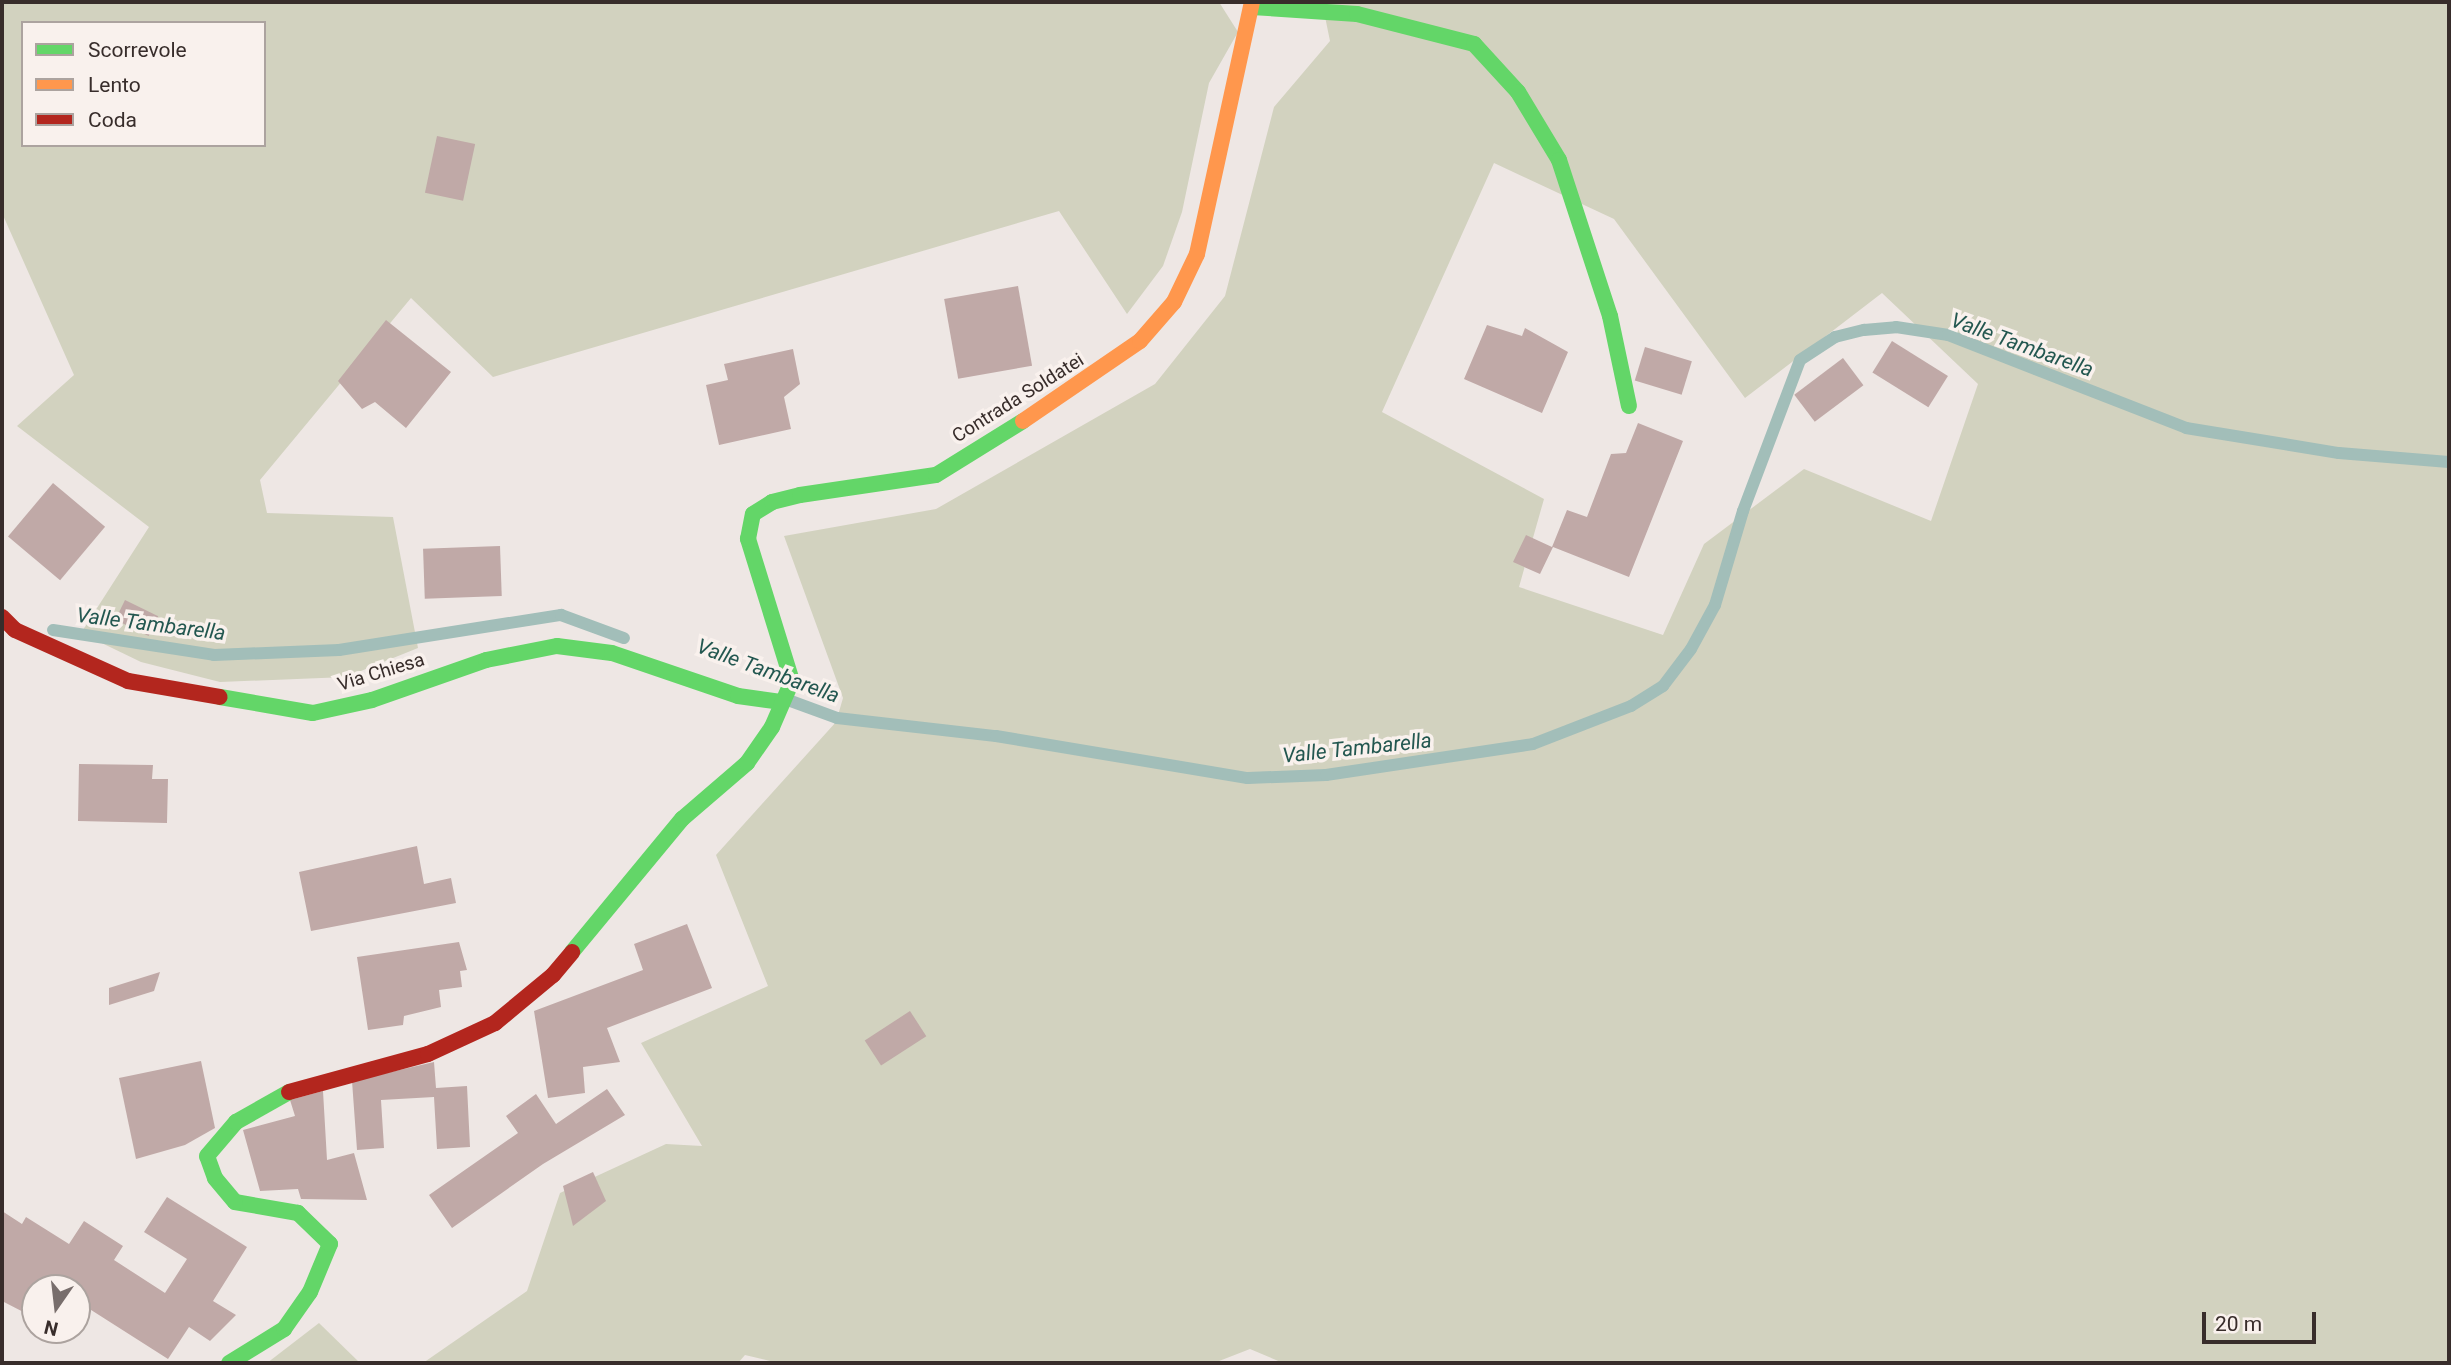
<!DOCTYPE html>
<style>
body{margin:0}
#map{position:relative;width:2451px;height:1365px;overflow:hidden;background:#eee7e4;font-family:Roboto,sans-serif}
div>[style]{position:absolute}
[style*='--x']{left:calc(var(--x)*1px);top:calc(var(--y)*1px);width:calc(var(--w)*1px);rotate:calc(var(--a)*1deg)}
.green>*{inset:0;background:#d2d2bf}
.stream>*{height:12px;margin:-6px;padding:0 6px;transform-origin:6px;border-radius:6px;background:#a2beb9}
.building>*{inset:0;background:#c0a9a7;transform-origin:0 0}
.fast>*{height:16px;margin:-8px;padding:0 8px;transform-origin:8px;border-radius:8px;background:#63d668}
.slow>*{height:16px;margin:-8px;padding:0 8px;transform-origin:8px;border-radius:8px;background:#ff974d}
.jam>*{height:16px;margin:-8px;padding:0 8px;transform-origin:8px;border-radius:8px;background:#b3261e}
span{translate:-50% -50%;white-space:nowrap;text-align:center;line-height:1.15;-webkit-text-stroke:7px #f9f1ed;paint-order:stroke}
.street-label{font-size:19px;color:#382d2b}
.water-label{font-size:21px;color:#235750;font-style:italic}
.frame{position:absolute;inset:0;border:4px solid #382d2b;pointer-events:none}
.legend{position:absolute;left:21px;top:21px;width:245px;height:126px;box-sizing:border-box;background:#f9f1ed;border:2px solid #aca39f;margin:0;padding:9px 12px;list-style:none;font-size:21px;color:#382d2b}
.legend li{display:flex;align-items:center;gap:14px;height:35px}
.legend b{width:35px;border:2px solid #aca39f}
.north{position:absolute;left:21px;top:1274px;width:70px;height:70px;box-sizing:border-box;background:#f9f1ed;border:2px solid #aca39f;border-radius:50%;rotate:194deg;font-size:19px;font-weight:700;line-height:28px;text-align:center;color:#382d2b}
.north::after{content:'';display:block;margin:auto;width:24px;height:32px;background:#786e6c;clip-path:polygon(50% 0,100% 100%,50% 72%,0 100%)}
.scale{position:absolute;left:2202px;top:1312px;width:114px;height:32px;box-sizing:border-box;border:4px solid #382d2b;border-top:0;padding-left:9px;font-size:21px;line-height:24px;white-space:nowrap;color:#382d2b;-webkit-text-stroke:5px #f9f1ed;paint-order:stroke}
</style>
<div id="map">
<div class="green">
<div style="clip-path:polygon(evenodd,2px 2px,1219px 2px,1238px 32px,1209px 83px,1182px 212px,1163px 266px,1127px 314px,1059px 211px,493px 377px,411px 298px,260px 480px,267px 513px,393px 517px,418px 648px,346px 677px,220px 682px,141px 662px,81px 633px,149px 527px,17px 426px,74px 375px,2px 213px,2px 2px,23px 23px,264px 23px,264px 145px,23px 145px,23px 23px)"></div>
<div style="clip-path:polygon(evenodd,1322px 2px,2449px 2px,2449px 1363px,1283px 1363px,1250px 1349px,1214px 1363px,778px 1363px,745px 1355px,738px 1363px,423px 1363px,527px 1291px,560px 1193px,666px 1144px,702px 1146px,641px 1043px,768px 986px,716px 855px,836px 722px,843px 698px,784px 536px,936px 509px,1155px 384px,1225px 296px,1274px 107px,1330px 41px,1322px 2px,1494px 163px,1614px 219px,1745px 398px,1882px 293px,1978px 384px,1931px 521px,1804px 469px,1704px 544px,1663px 635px,1519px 587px,1544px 499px,1382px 412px,1494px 163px)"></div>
<div style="clip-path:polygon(319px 1323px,360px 1363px,267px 1363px)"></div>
</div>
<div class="stream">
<div style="--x:53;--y:630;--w:163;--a:8.8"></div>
<div style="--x:214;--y:655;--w:125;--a:-2.3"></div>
<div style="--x:339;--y:650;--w:225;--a:-9"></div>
<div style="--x:561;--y:615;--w:67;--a:20.1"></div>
<div style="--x:788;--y:700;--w:52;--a:20.2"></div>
<div style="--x:837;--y:718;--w:160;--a:6.5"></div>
<div style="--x:996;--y:736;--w:255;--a:9.5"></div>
<div style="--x:1248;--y:778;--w:78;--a:-2.2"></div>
<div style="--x:1326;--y:775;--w:209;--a:-8.5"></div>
<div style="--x:1533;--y:744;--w:105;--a:-21.2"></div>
<div style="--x:1631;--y:706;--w:38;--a:-32"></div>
<div style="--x:1663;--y:686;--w:46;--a:-52.9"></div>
<div style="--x:1691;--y:649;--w:50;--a:-61.4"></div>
<div style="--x:1715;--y:605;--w:98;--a:-73.4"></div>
<div style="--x:1743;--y:511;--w:161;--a:-69.3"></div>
<div style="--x:1800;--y:360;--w:42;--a:-33.3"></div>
<div style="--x:1835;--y:337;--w:30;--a:-14"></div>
<div style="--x:1864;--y:330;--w:32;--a:-5"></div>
<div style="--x:1896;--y:327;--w:53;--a:8.7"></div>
<div style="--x:1948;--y:335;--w:256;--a:21.3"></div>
<div style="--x:2186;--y:428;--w:155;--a:9.3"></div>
<div style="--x:2339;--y:453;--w:110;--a:4.7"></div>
</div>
<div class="building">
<div style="left:437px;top:136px;width:39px;height:58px;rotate:12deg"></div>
<div style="left:1018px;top:286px;width:81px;height:75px;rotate:80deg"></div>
<div style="clip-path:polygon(386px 320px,451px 372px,406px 428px,375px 402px,362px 409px,338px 381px)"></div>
<div style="clip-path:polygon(1487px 325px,1522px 336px,1525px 328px,1568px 352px,1542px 413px,1464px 379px)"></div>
<div style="left:1892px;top:341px;width:66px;height:37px;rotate:32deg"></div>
<div style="left:1645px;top:347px;width:49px;height:35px;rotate:17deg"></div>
<div style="clip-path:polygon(793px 349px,800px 384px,784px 397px,791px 429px,719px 445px,706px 385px,728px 380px,724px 364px)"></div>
<div style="left:1843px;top:358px;width:34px;height:61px;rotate:53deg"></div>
<div style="clip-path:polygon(1638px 423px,1683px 441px,1629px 577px,1553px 547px,1540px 574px,1513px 562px,1526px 535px,1552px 547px,1567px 510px,1587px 517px,1611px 454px,1626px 453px)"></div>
<div style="left:53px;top:483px;width:68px;height:70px;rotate:40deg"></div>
<div style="left:500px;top:546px;width:50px;height:77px;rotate:88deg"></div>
<div style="left:125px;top:600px;width:37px;height:22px;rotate:26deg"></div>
<div style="clip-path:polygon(79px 764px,153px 765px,152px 779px,168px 779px,167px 823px,78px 821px)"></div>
<div style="clip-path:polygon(417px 846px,424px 884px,451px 878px,456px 903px,311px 931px,299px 872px)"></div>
<div style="clip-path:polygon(687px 924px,712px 988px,607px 1028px,620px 1062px,583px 1067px,585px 1093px,548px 1098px,534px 1011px,643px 970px,634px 944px)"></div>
<div style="clip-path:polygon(459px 942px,467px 970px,460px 971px,462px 987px,439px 990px,441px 1007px,404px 1016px,403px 1025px,368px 1030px,357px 957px)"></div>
<div style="clip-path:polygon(160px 972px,154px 991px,109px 1005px,109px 988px)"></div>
<div style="left:910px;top:1011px;width:30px;height:54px;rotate:57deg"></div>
<div style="clip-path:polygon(201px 1061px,215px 1128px,185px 1145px,136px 1159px,119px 1078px)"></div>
<div style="clip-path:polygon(434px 1062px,436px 1088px,467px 1086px,470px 1147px,437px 1149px,434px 1097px,381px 1100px,384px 1148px,357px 1150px,352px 1081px)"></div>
<div style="clip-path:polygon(607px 1089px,625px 1115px,543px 1164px,452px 1228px,429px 1195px,518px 1133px,506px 1116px,536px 1094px,556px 1124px)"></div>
<div style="clip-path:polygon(323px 1091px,327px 1160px,354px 1153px,367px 1200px,301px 1199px,298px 1189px,260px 1191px,243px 1130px,295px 1116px,290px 1100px)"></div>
<div style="clip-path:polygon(593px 1172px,606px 1201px,573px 1226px,563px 1186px)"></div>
<div style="clip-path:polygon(167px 1197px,247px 1247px,213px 1301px,236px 1315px,210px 1341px,189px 1327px,168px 1359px,77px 1301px,77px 1288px,35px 1288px,35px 1318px,2px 1301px,2px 1211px,22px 1224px,26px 1217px,69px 1244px,84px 1221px,123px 1246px,114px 1260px,165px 1293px,187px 1259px,144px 1232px)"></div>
</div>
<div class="fast">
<div style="--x:1252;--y:7;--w:105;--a:3.8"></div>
<div style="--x:1357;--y:14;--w:121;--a:14.4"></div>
<div style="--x:1474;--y:44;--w:65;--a:47.5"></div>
<div style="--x:1518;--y:92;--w:79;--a:58.9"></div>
<div style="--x:1559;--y:160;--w:164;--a:71.9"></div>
<div style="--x:1610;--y:316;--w:92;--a:78.1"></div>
<div style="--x:220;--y:697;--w:94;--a:9.8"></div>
<div style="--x:313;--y:713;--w:60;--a:-12.4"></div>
<div style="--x:372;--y:700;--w:121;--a:-19.3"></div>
<div style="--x:486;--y:660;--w:72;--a:-11.2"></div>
<div style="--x:557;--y:646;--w:55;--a:7.3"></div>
<div style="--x:612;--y:653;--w:133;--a:18.8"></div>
<div style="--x:738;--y:696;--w:43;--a:7.9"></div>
<div style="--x:572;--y:952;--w:173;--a:-50.4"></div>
<div style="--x:682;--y:819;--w:86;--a:-40.7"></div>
<div style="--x:747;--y:763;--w:44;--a:-55.2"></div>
<div style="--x:772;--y:727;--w:50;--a:-66.5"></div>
<div style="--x:792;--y:681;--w:149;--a:-107.2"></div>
<div style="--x:748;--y:539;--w:25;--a:-79"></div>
<div style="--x:753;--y:514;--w:22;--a:-32"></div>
<div style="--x:772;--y:502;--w:29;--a:-14"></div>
<div style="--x:800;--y:495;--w:137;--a:-8.4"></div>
<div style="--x:936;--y:475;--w:102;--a:-31.8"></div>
<div style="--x:229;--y:1363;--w:65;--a:-31.7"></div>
<div style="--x:284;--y:1329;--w:45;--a:-54.9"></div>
<div style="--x:310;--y:1292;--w:52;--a:-67.4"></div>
<div style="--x:330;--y:1244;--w:45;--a:-135.9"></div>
<div style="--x:298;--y:1213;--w:64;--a:-170.1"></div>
<div style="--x:235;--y:1202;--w:31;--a:-130"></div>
<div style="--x:215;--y:1178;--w:23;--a:-110"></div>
<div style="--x:207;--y:1156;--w:45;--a:-49.5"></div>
<div style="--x:236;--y:1122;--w:61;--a:-29.5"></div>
</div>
<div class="slow">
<div style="--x:1023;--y:421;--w:142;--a:-34.4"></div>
<div style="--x:1140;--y:341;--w:52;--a:-48.9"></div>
<div style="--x:1174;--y:302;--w:53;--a:-64.4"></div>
<div style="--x:1197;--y:254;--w:258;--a:-77.7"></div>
</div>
<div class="jam">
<div style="--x:2;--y:617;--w:18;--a:45"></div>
<div style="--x:15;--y:630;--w:124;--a:24.3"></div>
<div style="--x:128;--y:681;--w:93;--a:9.9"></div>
<div style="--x:289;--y:1092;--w:144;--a:-15.3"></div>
<div style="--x:428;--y:1054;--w:74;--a:-24.8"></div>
<div style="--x:495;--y:1023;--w:75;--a:-39.6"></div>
<div style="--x:553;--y:975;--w:30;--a:-50"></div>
</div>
<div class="street-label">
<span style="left:1018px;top:398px;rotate:-32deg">Contrada Soldatei</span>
<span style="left:381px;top:672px;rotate:-17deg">Via Chiesa</span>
</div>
<div class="water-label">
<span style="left:2022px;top:345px;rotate:20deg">Valle Tambarella</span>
<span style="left:151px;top:624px;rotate:7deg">Valle Tambarella</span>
<span style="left:768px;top:671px;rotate:20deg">Valle Tambarella</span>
<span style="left:1357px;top:748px;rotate:-6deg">Valle Tambarella</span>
</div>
<div class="frame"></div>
<ul class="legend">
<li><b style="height:9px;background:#63d668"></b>Scorrevole</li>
<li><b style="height:9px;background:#ff974d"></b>Lento</li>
<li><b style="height:9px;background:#b3261e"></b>Coda</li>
</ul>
<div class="north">N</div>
<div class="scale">20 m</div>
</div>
